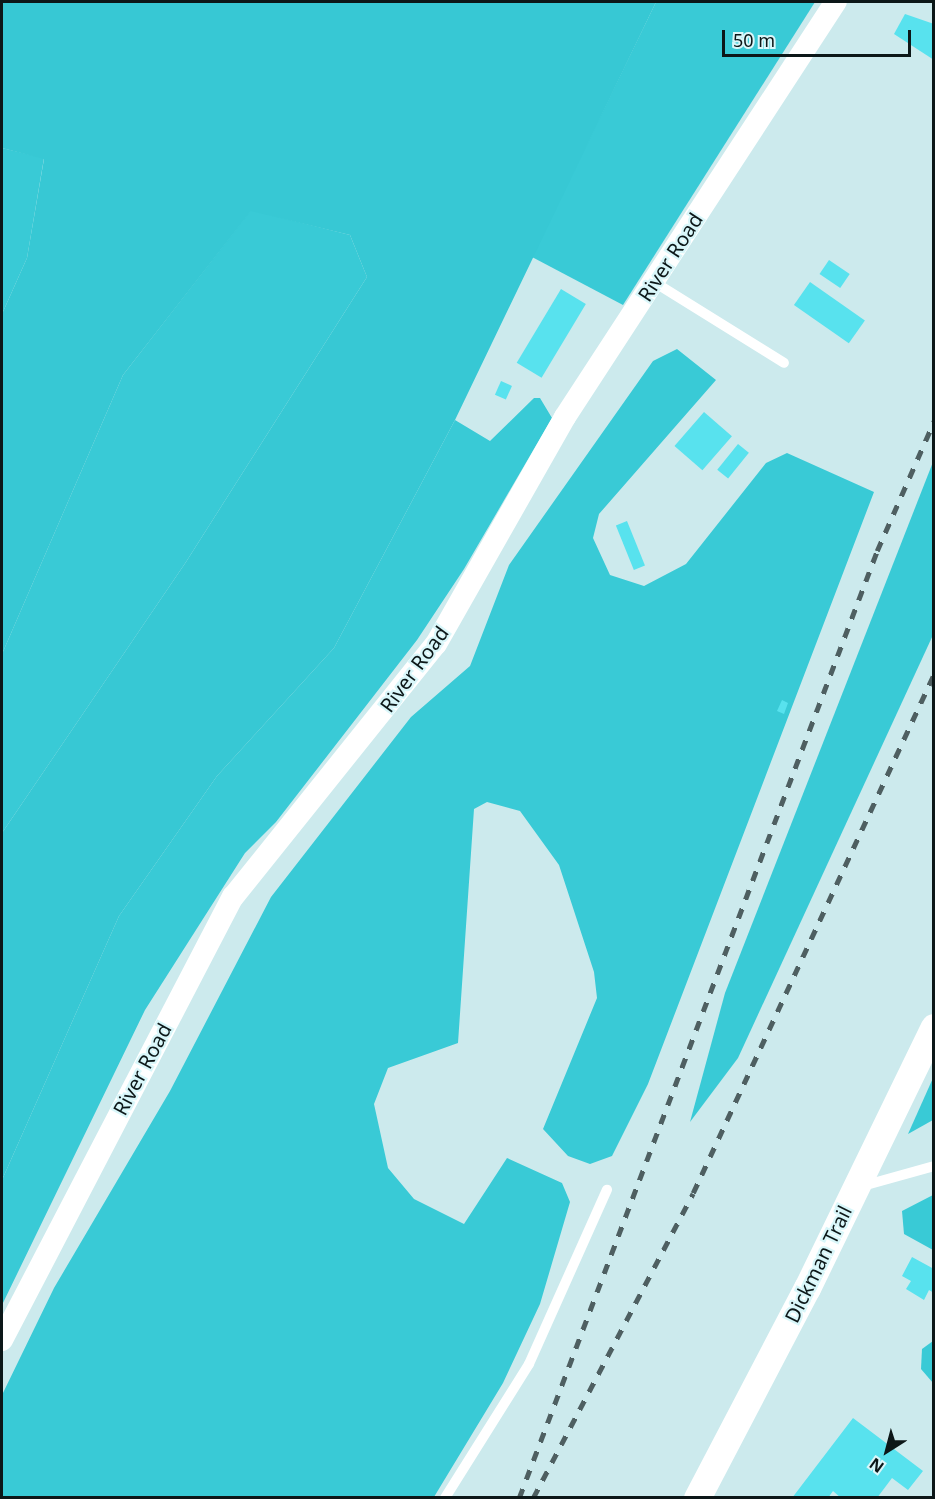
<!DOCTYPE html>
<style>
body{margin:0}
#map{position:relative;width:935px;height:1499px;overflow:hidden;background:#cceaed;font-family:"Noto Sans",sans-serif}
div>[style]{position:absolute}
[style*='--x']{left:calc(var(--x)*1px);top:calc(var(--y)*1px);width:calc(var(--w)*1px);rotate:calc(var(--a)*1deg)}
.forest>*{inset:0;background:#39cad6}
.water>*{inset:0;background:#37c8d4}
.building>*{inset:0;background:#58e2ee;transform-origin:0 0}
.service>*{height:10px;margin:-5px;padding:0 5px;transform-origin:5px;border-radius:5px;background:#fff}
.minor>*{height:22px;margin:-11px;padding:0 11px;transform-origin:11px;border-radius:11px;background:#fff}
.tertiary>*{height:27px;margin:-13.5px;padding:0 13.5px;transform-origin:13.5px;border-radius:13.5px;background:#fff}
.rail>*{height:4.5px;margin-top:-2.25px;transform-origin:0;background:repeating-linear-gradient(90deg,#4e5f61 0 10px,transparent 0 20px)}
span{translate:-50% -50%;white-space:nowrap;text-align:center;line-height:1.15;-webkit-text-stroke:4.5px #d9f7fa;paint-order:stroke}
.street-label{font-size:20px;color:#0c1718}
.frame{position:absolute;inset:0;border:3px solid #0c1718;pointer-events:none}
.north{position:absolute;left:857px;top:1421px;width:60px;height:60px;-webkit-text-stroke:4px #d9f7fa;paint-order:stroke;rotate:216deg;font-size:16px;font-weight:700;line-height:24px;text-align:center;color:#0c1718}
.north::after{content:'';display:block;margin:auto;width:21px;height:27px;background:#0c1718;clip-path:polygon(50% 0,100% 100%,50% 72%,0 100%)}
.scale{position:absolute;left:722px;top:30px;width:189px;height:27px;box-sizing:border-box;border:3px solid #0c1718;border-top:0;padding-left:8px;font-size:18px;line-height:21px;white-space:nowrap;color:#0c1718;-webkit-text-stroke:4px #d9f7fa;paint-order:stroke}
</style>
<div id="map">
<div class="forest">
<div style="clip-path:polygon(656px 2px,815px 2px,623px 305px,532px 257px)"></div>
<div style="clip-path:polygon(2px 148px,44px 158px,27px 258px,2px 314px)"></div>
<div style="clip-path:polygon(251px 210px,350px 235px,367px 277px,186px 562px,2px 833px,2px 654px,123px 375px)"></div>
<div style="clip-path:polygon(677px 349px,716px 380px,599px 514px,593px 538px,610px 575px,644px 586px,686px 564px,766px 463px,787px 453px,874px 492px,648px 1084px,612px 1156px,590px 1164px,568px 1156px,543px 1129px,597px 998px,594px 972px,559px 865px,520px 811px,487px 802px,474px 809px,458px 1043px,388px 1068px,374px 1104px,388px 1168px,414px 1199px,464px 1224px,507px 1158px,562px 1183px,570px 1202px,540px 1304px,503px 1383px,434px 1497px,2px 1497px,2px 1395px,54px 1288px,170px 1091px,271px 897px,411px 717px,470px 666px,509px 565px,653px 361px)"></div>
<div style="clip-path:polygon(534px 398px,540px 398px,552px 418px,464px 569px,417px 640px,276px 822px,245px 853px,145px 1010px,2px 1305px,2px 1180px,119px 916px,217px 776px,334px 648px,455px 420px,490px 441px)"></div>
<div style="clip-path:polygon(933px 462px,933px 635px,738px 1058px,690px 1122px,725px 993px)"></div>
<div style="clip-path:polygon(933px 1078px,933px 1120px,908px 1134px)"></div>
<div style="clip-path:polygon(933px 1195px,934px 1195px,933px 1250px,904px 1234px,902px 1211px)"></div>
<div style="clip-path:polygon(933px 1341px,933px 1383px,921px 1369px,922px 1349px)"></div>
</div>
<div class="water">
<div style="clip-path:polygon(2px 2px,656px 2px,455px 420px,334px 648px,217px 776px,119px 916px,2px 1180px,2px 833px,186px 562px,367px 277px,350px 235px,251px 211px,123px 375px,2px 654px,2px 314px,27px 258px,44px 159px,2px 148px)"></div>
</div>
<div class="building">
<div style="clip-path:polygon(905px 14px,934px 24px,934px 60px,894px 34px)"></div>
<div style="left:829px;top:260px;width:25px;height:17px;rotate:34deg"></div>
<div style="left:810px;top:282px;width:67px;height:28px;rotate:35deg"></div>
<div style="left:561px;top:289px;width:29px;height:86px;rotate:31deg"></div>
<div style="left:501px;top:381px;width:12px;height:15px;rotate:24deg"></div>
<div style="left:704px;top:412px;width:37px;height:45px;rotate:41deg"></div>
<div style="left:738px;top:444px;width:14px;height:33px;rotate:39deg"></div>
<div style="left:627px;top:521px;width:48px;height:12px;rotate:68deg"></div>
<div style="clip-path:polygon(782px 700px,788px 703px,784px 714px,777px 711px)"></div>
<div style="clip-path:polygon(912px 1257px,934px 1269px,934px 1293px,929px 1290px,924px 1300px,906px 1289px,911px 1281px,902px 1276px)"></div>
<div style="clip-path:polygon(853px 1418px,923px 1471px,908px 1490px,892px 1478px,877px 1498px,841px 1498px,833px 1491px,828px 1498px,792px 1498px)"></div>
</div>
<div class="service">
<div style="--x:654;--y:282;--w:153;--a:31.9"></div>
<div style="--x:859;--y:1187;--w:78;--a:-15.6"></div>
<div style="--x:445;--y:1498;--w:158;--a:-57.9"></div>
<div style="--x:529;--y:1364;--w:191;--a:-65.9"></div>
</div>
<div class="minor">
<div style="--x:2;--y:1340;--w:500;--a:-62.5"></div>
<div style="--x:233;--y:897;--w:324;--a:-51.3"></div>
<div style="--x:436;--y:644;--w:261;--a:-60.4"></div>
<div style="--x:565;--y:417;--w:496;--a:-56.9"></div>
</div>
<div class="tertiary">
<div style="--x:697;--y:1498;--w:237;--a:-62.4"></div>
<div style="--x:807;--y:1288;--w:290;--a:-64.1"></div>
</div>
<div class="rail">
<div style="--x:519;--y:1498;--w:1012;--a:-69.29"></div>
<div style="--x:877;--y:551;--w:142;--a:-66.3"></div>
<div style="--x:533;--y:1498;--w:344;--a:-62.3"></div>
<div style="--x:693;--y:1193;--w:572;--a:-65.09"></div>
</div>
<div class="street-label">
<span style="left:670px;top:257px;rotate:-57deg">River Road</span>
<span style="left:414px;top:669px;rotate:-54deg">River Road</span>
<span style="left:142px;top:1069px;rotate:-62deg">River Road</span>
<span style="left:818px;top:1264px;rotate:-64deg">Dickman Trail</span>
</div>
<div class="frame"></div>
<div class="north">N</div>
<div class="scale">50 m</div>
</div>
